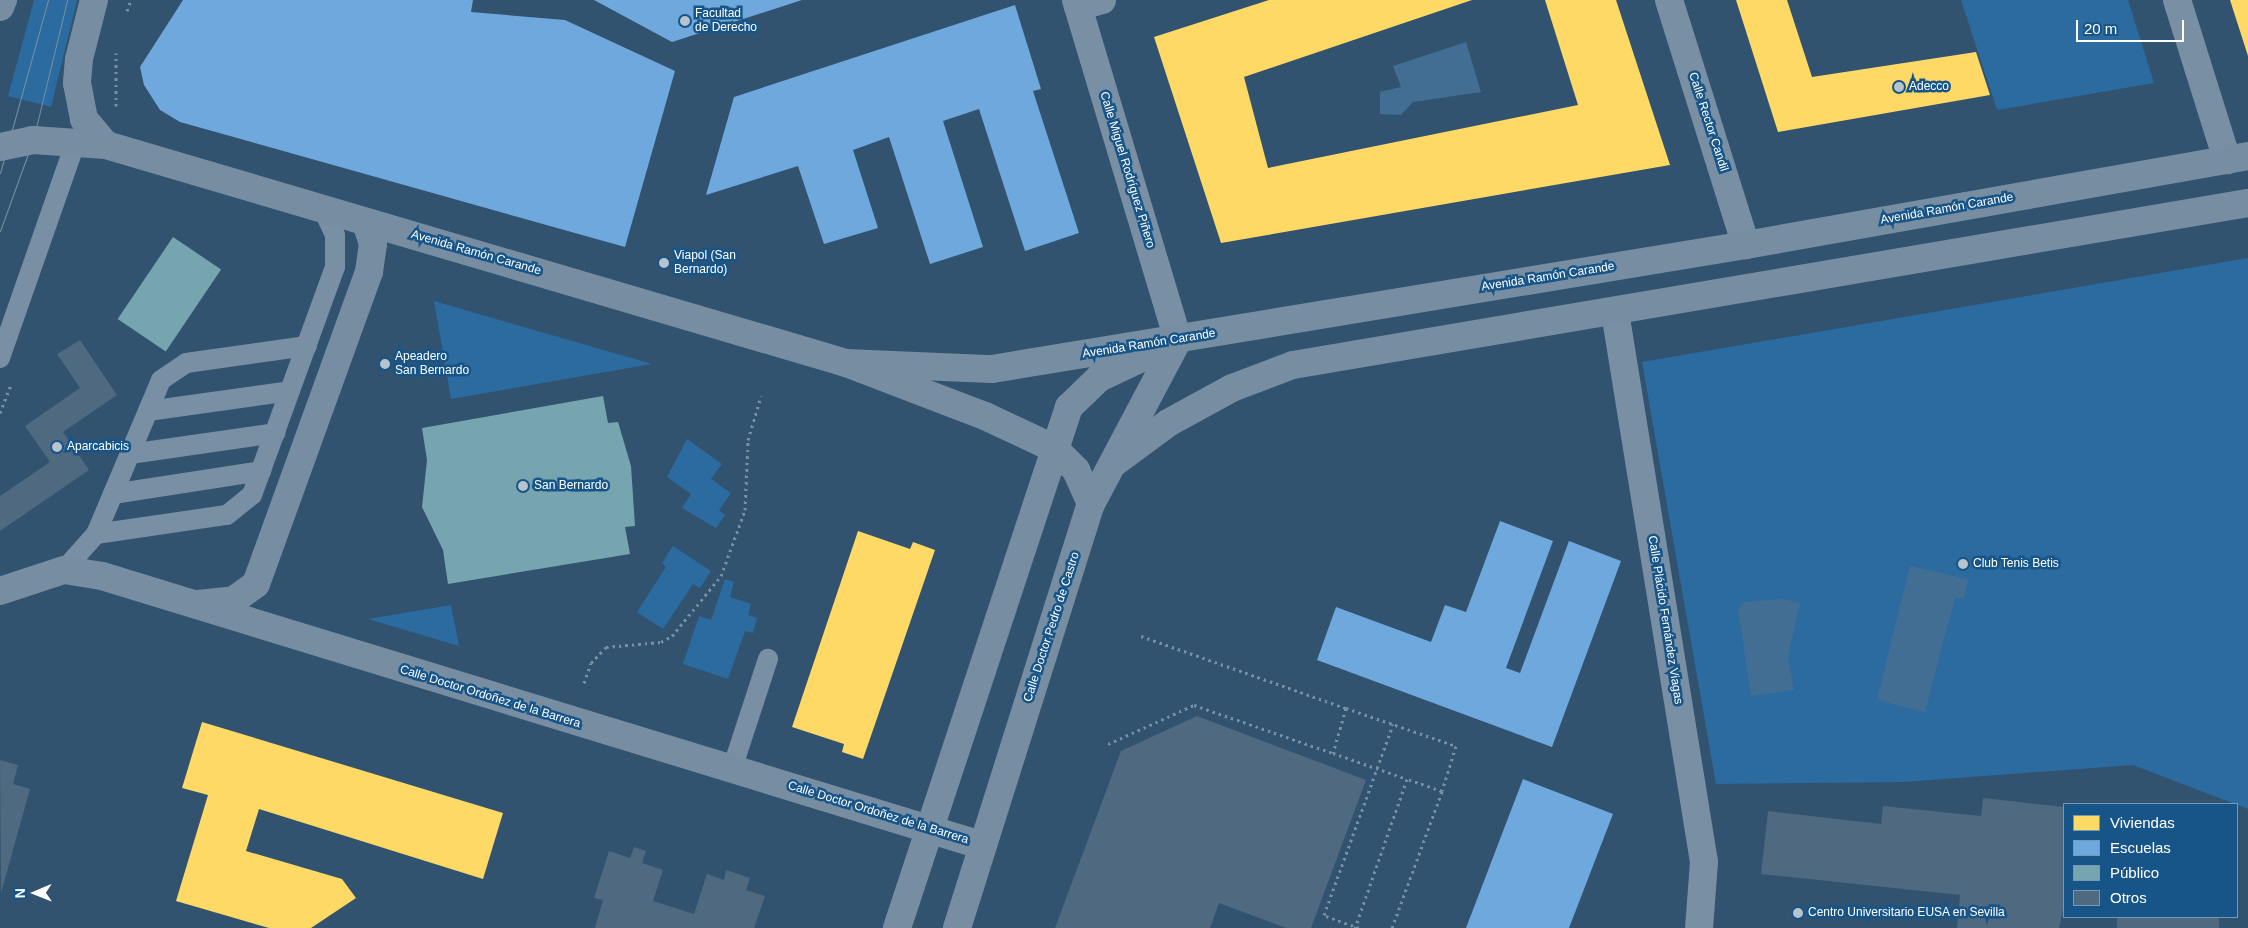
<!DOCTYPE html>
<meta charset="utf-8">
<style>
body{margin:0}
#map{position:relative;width:2248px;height:928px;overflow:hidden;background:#31536f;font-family:Arial,sans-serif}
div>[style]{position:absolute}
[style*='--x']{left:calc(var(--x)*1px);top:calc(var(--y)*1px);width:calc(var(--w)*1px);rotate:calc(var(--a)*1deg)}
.green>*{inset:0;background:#2b6ba0}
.water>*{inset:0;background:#426e93}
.homes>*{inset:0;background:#ffd966}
.schools>*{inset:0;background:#6fa8dc}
.public>*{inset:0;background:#76a5af;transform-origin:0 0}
.building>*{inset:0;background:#4e6980;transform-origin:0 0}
.path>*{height:3px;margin-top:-1.5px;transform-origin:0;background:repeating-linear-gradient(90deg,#788fa4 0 2.5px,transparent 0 6.5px)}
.service>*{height:20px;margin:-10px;padding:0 10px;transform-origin:10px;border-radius:10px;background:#788fa4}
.minor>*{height:28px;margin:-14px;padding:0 14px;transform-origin:14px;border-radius:14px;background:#788fa4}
.tertiary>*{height:28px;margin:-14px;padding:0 14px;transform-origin:14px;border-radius:14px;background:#788fa4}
.primary>*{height:28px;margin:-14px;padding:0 14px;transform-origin:14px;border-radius:14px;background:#778ea2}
.tram>*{height:1px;margin:-0.5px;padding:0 0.5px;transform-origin:0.5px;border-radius:0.5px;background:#7990a3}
.dots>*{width:14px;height:14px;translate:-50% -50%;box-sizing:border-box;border:2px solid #175589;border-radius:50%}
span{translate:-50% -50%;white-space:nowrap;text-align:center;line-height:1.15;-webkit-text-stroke:5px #175589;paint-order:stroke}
.poi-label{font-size:12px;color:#fff}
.left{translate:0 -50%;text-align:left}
.street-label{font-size:12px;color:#fff}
.legend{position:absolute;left:2063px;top:803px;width:175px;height:115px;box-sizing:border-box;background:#175589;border:1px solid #7499b8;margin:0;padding:6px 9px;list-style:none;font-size:15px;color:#fff}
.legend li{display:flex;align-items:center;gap:10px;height:25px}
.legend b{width:25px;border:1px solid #7499b8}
.north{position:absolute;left:10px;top:868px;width:50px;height:50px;-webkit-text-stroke:4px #175589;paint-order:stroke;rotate:269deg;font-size:14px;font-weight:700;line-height:20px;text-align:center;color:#fff}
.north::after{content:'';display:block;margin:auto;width:18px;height:22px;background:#fff;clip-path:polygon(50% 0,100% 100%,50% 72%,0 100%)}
.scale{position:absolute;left:2076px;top:20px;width:108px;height:22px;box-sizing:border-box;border:2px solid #fff;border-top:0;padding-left:6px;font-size:15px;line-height:18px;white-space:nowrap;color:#fff;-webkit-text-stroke:4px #175589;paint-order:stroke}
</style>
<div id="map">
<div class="green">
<div style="clip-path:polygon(34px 0,77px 0,51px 107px,8px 96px)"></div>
<div style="clip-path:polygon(1961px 0,2128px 0,2154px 83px,1997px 110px)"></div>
<div style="clip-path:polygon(2248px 258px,2248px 809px,2133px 765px,1903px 782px,1716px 784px,1642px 362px)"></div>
<div style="clip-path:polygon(434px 301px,652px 364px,451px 399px)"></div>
<div style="clip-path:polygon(687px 439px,722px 464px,711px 479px,731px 493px,719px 510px,725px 515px,716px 528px,682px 508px,691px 494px,667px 477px)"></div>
<div style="clip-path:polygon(673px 546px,711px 571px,700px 588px,693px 584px,663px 629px,637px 612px,666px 567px,662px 563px)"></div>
<div style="clip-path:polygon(725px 579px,734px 582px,730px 597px,751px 604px,748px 615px,757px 618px,753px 633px,745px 631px,728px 679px,683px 664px,699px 616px,711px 620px)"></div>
<div style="clip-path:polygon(451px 605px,459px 646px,368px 619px)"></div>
</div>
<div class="water">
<div style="clip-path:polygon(1466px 42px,1481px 92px,1413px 102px,1401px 115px,1380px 114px,1380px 92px,1401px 87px,1393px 66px)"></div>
<div style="clip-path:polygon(1910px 566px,1968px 579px,1964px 599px,1955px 598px,1925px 712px,1877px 700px)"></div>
<div style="clip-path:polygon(1784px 599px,1800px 603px,1788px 658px,1794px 690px,1751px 696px,1738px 609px,1745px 602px)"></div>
</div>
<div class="homes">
<div style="clip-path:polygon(1269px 0,1472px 0,1244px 77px,1268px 168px,1578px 105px,1545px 0,1616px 0,1670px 165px,1221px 243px,1154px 37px)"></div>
<div style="clip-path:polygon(1736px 0,1787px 0,1812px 77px,1976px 52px,1990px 95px,1778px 132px)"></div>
<div style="clip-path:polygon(2230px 0,2248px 0,2248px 56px)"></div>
<div style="clip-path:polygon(858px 531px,910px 549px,913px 542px,935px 550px,863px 759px,842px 752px,844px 744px,792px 727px)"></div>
<div style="clip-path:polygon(202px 722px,503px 813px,483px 879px,259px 809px,246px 851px,342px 879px,356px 898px,311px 928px,269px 928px,176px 901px,208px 795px,182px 788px)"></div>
</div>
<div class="schools">
<div style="clip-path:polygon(183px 0,473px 0,471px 12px,565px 20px,675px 71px,625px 247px,180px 122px,160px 110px,144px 85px,140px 67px)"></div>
<div style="clip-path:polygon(594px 0,802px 0,672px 42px)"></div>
<div style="clip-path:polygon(1015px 5px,1041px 89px,1033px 91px,1079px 233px,1025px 251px,979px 109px,943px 121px,983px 247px,930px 264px,889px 137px,853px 150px,878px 228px,824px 244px,798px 166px,706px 195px,734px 97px)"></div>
<div style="clip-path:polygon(1500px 521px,1553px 541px,1506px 668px,1520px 673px,1569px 541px,1621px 561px,1552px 747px,1317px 660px,1336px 607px,1431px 642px,1445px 605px,1466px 612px)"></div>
<div style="clip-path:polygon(1523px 779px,1613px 814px,1569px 928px,1466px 928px)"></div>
</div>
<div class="public">
<div style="left:173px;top:237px;width:58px;height:99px;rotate:34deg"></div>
<div style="clip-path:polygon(603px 396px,608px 423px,618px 422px,631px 466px,635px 526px,625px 527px,630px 554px,448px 584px,443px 550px,422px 507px,427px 460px,422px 428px)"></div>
</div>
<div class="building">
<div style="clip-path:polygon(80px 340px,117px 395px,63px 432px,89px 470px,0 531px,0 496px,50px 462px,25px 426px,80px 388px,57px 354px)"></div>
<div style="clip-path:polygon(1197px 716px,1366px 780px,1311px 928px,1286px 928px,1219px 903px,1210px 928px,1055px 928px,1121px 751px)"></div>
<div style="clip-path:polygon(0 760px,18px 765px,13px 784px,30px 789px,1px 893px)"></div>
<div style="clip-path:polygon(1983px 798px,2064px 807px,2064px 904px,2059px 928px,1957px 928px,1960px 895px,1761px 874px,1768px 811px,1881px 824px,1883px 806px,1981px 816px)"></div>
<div style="clip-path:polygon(634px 847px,646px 851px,642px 863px,663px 870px,653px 901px,694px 914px,707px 874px,724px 880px,726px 870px,750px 878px,746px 890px,765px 896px,754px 928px,595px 928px,603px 900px,594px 898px,609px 851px,630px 858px)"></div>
<div style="left:2117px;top:917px;width:102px;height:11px"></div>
</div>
<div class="path">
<div style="--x:127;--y:11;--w:12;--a:-70"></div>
<div style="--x:116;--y:106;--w:53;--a:-90"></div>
<div style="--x:0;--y:413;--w:30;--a:-69"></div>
<div style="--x:1141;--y:636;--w:217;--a:19.4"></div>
<div style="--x:1346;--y:708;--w:47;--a:106.1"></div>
<div style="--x:1333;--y:753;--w:78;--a:19.4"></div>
<div style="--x:1407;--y:779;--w:158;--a:109.2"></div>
<div style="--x:584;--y:683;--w:21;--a:-71"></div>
<div style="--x:591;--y:663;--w:22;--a:-47"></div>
<div style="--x:606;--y:647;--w:55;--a:-5.2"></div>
<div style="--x:661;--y:642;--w:13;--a:-29"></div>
<div style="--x:672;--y:636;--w:77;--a:-50.8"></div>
<div style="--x:721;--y:576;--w:70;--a:-70"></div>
<div style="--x:745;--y:510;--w:70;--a:-87.5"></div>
<div style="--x:748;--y:440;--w:46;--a:-73.5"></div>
<div style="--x:1346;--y:708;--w:116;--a:19.1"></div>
<div style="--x:1456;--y:746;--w:47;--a:107.3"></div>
<div style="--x:1442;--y:791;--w:37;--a:-161"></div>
<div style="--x:1108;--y:744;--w:94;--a:-24.4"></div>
<div style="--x:1194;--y:705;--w:147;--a:19.1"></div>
<div style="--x:1359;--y:928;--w:37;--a:-160"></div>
<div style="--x:1324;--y:915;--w:203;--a:-70.1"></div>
<div style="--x:1392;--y:928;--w:146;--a:-69.9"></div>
</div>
<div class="service">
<div style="--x:0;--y:358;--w:230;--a:-70.7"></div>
<div style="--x:148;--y:411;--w:143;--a:-8"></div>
<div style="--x:130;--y:454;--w:147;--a:-8.2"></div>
<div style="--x:113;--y:494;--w:150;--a:-8.8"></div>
<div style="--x:96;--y:534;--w:132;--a:-8.3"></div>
<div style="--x:227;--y:515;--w:32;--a:-39"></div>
<div style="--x:252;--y:495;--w:243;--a:-70"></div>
<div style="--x:335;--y:267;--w:32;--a:-90"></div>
<div style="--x:335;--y:235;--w:31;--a:-115"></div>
<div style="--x:64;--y:570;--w:48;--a:-48.4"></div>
<div style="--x:96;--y:534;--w:167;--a:-67.1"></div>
<div style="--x:161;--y:380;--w:30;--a:-34"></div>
<div style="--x:186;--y:363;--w:122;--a:-8"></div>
<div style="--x:732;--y:769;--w:116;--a:-71.9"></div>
</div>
<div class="minor">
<div style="--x:1669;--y:0;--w:257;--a:72.6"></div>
<div style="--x:2177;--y:0;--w:168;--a:72.6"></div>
<div style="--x:1078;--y:7;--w:25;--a:-16"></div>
<div style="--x:1615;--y:312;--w:557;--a:80.81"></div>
<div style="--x:1704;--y:862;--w:66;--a:94.3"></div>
</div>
<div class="tertiary">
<div style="--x:1076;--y:0;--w:355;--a:73.3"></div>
</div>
<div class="primary">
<div style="--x:94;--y:0;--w:61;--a:104.3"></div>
<div style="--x:79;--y:59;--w:24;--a:95"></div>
<div style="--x:77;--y:83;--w:37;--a:79"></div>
<div style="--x:84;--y:119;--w:34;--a:50"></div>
<div style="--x:0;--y:7;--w:8;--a:-67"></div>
<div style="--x:0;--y:147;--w:34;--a:-12"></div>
<div style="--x:33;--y:140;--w:73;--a:3.9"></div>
<div style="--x:106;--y:145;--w:771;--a:16.41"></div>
<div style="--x:846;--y:363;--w:149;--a:20.9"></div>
<div style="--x:985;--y:416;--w:77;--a:25.2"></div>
<div style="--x:1055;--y:449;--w:30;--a:45"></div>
<div style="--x:1076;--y:470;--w:37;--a:66"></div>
<div style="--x:846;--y:363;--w:146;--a:2.4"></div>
<div style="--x:992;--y:369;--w:764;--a:-9.34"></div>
<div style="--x:1746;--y:245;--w:510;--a:-10.05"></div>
<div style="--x:1114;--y:463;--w:67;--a:-36.5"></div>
<div style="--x:1168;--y:423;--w:73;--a:-28.7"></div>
<div style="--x:1232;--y:388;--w:65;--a:-20.7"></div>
<div style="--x:1293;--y:365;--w:969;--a:-9.63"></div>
<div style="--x:0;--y:591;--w:67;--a:-18.2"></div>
<div style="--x:64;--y:570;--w:38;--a:9"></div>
<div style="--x:102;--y:576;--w:919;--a:17.02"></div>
<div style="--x:198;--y:604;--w:36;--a:-6"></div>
<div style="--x:234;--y:600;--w:27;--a:-36"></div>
<div style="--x:256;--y:584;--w:332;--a:-70.1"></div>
<div style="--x:369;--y:272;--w:28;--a:-82"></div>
<div style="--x:373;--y:244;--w:23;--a:-108"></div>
<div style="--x:897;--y:928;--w:549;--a:-71.73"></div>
<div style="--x:1069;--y:407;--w:42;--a:-44"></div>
<div style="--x:1099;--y:378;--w:59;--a:-25.3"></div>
<div style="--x:957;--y:928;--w:445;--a:-72.5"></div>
<div style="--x:1091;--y:504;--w:186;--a:-62.1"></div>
</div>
<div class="tram">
<div style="--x:0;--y:173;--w:180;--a:-74.5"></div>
<div style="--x:0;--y:231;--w:97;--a:-70.1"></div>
<div style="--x:33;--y:140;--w:144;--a:-76.3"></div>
</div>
<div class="dots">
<div style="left:685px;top:21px;background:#b7c3cd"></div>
<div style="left:1899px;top:87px;background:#b7c3cd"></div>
<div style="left:664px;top:263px;background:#b7c3cd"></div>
<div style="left:385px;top:364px;background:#b7c3cd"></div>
<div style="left:57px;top:447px;background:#b7c3cd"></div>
<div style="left:523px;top:486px;background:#b7c3cd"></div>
<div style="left:1963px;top:564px;background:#b7c3cd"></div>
<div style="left:1798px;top:913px;background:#b7c3cd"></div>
</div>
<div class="poi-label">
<span class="left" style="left:695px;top:21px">Facultad<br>de Derecho</span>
<span class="left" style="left:1909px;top:87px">Adecco</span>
<span class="left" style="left:674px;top:263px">Viapol (San<br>Bernardo)</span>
<span class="left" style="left:395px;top:364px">Apeadero<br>San Bernardo</span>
<span class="left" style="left:67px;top:447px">Aparcabicis</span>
<span class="left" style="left:534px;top:486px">San Bernardo</span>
<span class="left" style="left:1973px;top:564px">Club Tenis Betis</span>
<span class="left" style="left:1808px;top:913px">Centro Universitario EUSA en Sevilla</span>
</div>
<div class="street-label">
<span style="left:1708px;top:122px;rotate:72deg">Calle Rector Candil</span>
<span style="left:1127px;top:170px;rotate:73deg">Calle Miguel Rodríguez Piñero</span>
<span style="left:1947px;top:209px;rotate:-10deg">Avenida Ramón Carande</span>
<span style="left:476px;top:253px;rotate:16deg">Avenida Ramón Carande</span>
<span style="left:1548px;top:277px;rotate:-9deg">Avenida Ramón Carande</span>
<span style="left:1149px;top:344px;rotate:-9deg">Avenida Ramón Carande</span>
<span style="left:1665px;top:620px;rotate:81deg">Calle Plácido Fernández Viagas</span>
<span style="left:1052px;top:627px;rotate:-72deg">Calle Doctor Pedro de Castro</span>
<span style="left:490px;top:697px;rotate:17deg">Calle Doctor Ordoñez de la Barrera</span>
<span style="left:878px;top:813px;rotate:17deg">Calle Doctor Ordoñez de la Barrera</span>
</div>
<ul class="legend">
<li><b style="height:14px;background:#ffd966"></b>Viviendas</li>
<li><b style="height:14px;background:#6fa8dc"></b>Escuelas</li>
<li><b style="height:14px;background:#76a5af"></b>Público</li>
<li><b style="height:14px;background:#4e6980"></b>Otros</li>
</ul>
<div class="north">N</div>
<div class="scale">20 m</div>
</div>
